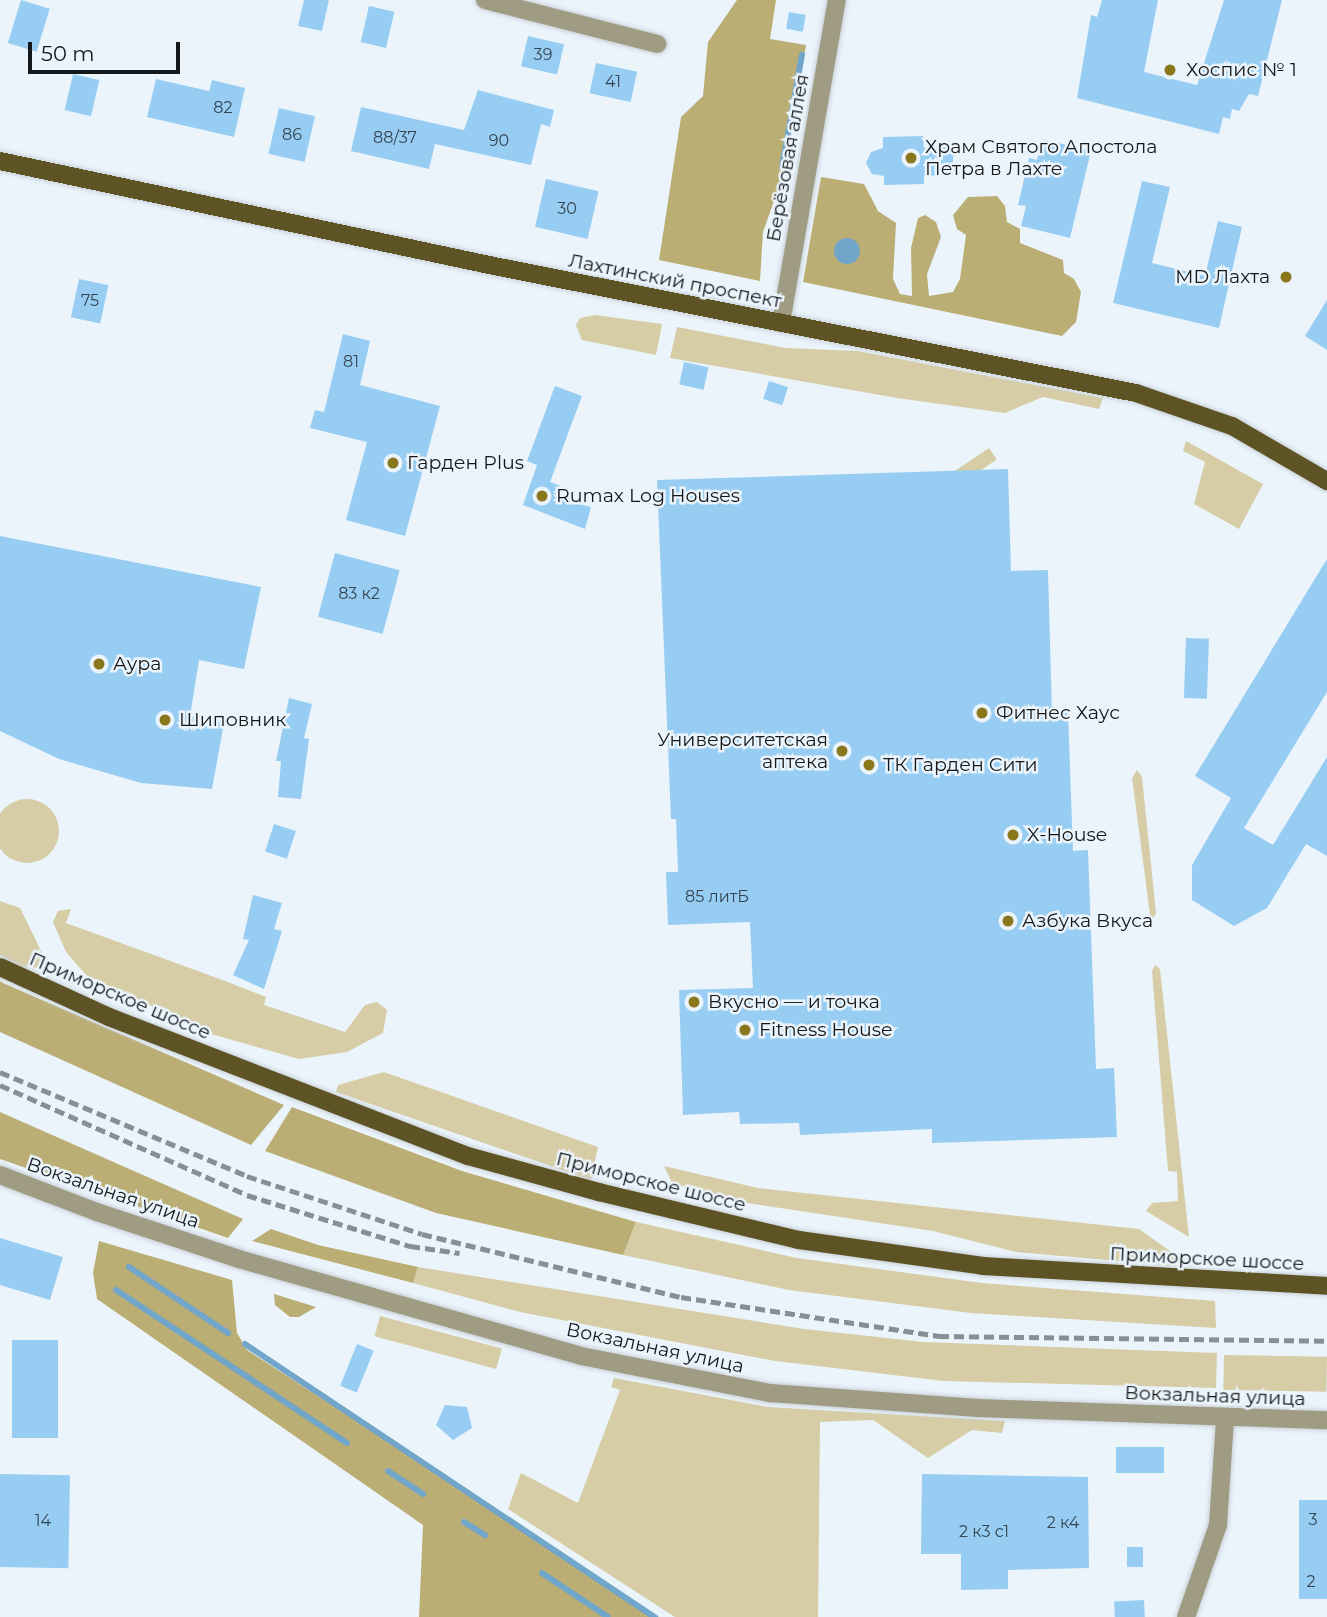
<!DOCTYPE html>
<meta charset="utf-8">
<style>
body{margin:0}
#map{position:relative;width:1327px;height:1617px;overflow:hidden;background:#ebf4fb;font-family:Montserrat,sans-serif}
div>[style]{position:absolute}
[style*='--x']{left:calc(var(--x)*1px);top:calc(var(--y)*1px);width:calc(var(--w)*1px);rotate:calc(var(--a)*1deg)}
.green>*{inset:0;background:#d6cda6;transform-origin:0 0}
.round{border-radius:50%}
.forest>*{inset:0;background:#bbae75}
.water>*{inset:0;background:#71a5c9}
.stream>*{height:6px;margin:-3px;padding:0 3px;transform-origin:3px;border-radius:3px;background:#71a5c9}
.building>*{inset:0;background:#98cdf3;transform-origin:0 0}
.roads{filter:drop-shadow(0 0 2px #c9d1d7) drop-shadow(0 0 2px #c9d1d7)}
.minor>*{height:18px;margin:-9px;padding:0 9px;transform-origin:9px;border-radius:9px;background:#a09b83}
.major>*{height:18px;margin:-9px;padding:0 9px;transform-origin:9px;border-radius:9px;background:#5e5325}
.rail>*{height:5px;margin-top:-2.5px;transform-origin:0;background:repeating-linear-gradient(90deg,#888f94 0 10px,transparent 0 15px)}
.dots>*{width:19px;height:19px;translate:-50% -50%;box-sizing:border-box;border:4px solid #ebf4fb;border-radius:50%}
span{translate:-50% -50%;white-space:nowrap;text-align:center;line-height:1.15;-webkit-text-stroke:5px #ebf4fb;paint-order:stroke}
.number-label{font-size:16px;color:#354550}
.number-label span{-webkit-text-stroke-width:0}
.poi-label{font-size:19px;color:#14181a}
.left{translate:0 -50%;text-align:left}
.right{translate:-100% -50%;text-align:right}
.street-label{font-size:19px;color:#14181a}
.scale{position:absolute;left:28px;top:42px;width:152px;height:32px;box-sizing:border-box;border:4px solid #14181a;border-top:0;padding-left:9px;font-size:21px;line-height:24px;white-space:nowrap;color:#14181a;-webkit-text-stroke:5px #ebf4fb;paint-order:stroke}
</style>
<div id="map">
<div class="green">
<div style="clip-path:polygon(595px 315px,662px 324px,656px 355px,582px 340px,576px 325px,580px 318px)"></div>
<div style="clip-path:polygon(677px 327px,786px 348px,858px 351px,1103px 398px,1099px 409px,1043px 397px,1005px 413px,897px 398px,670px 358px)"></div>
<div style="clip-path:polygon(1186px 441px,1263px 484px,1239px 529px,1194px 504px,1205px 462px,1183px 451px)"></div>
<div style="left:989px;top:448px;width:14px;height:328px;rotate:56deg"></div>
<div style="clip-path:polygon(1137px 770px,1142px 777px,1156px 913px,1151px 922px,1132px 778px)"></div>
<div class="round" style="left:-5px;top:799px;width:64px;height:64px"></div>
<div style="clip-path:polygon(0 901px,20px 908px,46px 961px,45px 969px,20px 966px,0 955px)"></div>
<div style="clip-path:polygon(71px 909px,66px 923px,217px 978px,266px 997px,264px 1005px,345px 1032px,365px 1005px,377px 1002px,387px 1010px,383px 1033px,347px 1052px,299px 1059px,211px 1034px,86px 975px,66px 952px,53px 922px,58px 911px)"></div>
<div style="clip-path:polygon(1155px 965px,1160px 969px,1189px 1237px,1146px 1211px,1152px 1203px,1178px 1201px,1177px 1172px,1168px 1171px,1152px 971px)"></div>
<div style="clip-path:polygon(384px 1072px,598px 1147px,591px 1180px,336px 1092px,338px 1085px)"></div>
<div style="clip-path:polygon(664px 1166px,758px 1188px,1139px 1229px,1180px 1258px,1175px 1266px,1016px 1252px,933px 1231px,741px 1202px,672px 1183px)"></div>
<div style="clip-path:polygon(636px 1222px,797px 1258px,982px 1283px,1215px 1301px,1216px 1328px,971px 1313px,789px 1290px,623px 1255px)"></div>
<div style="clip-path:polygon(418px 1267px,804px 1329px,923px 1342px,1217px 1353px,1216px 1388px,944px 1381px,775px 1361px,520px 1312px,413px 1283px)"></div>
<div style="left:380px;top:1316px;width:126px;height:21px;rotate:15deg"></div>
<div style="left:1224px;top:1355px;width:103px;height:35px;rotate:1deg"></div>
<div style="clip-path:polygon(614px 1378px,768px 1407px,1005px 1421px,1002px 1433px,972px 1430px,928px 1458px,873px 1420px,820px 1422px,818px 1617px,675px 1617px,508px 1509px,521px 1473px,578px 1503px,620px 1390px,611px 1387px)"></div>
</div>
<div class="forest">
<div style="clip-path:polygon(737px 0,776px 0,770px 39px,806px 45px,781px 181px,763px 232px,760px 281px,659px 260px,681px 117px,703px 96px,708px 42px)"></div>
<div style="clip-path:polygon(821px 177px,864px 184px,878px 211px,896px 223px,893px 279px,900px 294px,912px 296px,911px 248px,918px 218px,925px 215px,936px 222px,941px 237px,927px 274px,929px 296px,953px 292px,960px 279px,966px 235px,957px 229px,953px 215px,968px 197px,997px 196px,1005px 206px,1007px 222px,1020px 229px,1020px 243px,1063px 260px,1064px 273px,1074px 279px,1081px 292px,1076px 322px,1062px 336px,803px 282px)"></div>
<div style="clip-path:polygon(0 981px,3px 983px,284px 1105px,251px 1145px,0 1032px)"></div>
<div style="clip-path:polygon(292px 1107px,462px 1171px,636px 1222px,623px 1255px,436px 1213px,265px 1151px)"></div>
<div style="clip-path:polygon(0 1112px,243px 1219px,228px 1238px,0 1159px)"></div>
<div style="clip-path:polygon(271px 1229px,318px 1245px,418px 1267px,413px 1283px,252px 1241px)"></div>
<div style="clip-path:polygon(99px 1241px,232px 1280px,237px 1333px,247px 1350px,659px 1617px,419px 1617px,423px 1525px,97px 1299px,93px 1273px)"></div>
<div style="clip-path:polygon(274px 1294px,316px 1307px,299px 1317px,290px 1317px,275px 1305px)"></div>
</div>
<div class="water">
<div class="round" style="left:834px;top:238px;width:26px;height:26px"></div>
</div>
<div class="stream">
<div style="--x:782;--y:167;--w:114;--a:-79.9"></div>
<div style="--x:129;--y:1267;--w:119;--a:33.7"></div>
<div style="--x:116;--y:1290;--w:277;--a:33.5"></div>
<div style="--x:245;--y:1344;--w:493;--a:33.7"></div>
<div style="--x:388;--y:1471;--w:42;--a:33.3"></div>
<div style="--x:464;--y:1522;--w:25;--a:32"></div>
<div style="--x:542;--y:1573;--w:79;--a:33.7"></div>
</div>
<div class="building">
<div style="left:21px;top:0;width:30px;height:45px;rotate:17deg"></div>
<div style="clip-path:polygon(304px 0,329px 0,322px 31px,298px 26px)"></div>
<div style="clip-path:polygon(1102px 0,1158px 0,1144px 72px,1197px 85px,1224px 0,1282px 0,1258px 96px,1249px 94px,1239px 111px,1232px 109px,1230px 119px,1223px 117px,1219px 134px,1077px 98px,1091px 15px,1097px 17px)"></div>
<div style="left:369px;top:6px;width:26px;height:37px;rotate:13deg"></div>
<div style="left:789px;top:12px;width:17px;height:17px;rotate:10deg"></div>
<div style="left:528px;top:36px;width:37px;height:31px;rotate:13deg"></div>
<div style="left:596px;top:63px;width:42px;height:31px;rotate:12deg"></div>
<div style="left:73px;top:74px;width:27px;height:37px;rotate:13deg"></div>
<div style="clip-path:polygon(156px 79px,209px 91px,212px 80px,245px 88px,234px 137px,147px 117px)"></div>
<div style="clip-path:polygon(478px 90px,554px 110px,550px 127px,541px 124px,531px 165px,435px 144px,429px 169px,351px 151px,361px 107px,464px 130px)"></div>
<div style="left:279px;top:108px;width:37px;height:47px;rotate:13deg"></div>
<div style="clip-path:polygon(923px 136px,924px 148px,953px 147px,953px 175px,924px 176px,924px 184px,884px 185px,884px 176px,872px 174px,866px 163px,871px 152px,883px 148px,883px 137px)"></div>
<div style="clip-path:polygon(1042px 139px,1091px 151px,1070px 238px,1021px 226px,1026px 206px,1018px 205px,1029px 158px,1037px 160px)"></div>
<div style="left:546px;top:179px;width:54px;height:49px;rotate:13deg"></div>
<div style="clip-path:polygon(1142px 181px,1170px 187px,1152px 263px,1205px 276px,1218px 221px,1242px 227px,1219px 328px,1113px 303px)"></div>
<div style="left:79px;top:279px;width:30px;height:39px;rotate:12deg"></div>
<div style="clip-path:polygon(1327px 300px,1327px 350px,1305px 336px)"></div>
<div style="clip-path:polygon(343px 334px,370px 341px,360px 385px,440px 406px,405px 536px,346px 520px,367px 442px,310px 428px,315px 410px,324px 412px)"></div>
<div style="left:684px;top:362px;width:25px;height:23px;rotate:12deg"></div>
<div style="left:769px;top:381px;width:20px;height:19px;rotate:18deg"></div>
<div style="clip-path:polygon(555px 386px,582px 396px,550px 482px,561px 486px,557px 498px,591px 507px,585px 529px,523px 505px,537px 465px,527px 461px)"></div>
<div style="clip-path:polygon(1008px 469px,1011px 571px,1048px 570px,1052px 714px,1068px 713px,1073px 851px,1088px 850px,1096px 1069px,1114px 1068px,1117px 1137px,932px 1143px,932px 1129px,800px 1135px,799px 1123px,740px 1124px,739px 1112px,683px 1115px,679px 990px,753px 988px,750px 922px,668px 925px,666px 872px,678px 872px,676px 819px,671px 819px,657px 480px)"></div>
<div style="clip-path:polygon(0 536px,261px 587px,244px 669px,199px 660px,190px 716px,224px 723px,212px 789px,141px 783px,59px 759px,0 731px)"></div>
<div style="left:335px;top:553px;width:67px;height:66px;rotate:15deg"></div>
<div style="clip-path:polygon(1327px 559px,1327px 692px,1244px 828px,1273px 845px,1327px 757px,1327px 856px,1306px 844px,1267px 908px,1234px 926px,1192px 900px,1192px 865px,1231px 798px,1195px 776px)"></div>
<div style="left:1186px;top:638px;width:23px;height:60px;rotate:2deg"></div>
<div style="clip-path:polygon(289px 698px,312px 704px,304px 738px,309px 739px,301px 799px,278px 797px,281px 761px,276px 761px)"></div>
<div style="left:274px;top:824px;width:23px;height:29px;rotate:18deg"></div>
<div style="clip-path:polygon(253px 895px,282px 903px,274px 929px,282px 931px,264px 989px,233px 975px,249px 940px,243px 939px)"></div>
<div style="clip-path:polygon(0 1238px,63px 1257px,50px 1300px,0 1285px)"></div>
<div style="left:12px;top:1340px;width:46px;height:98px"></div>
<div style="left:357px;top:1344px;width:18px;height:45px;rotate:22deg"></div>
<div style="clip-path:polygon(445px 1405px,467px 1407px,472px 1428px,453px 1440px,436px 1425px)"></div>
<div style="left:1116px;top:1447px;width:48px;height:26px"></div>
<div style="left:0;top:1474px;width:70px;height:93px;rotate:1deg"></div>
<div style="clip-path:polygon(922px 1474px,1088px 1477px,1089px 1568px,1008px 1570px,1008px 1589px,961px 1590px,961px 1554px,921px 1554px)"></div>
<div style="left:1299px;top:1500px;width:28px;height:99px"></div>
<div style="left:1127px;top:1547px;width:16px;height:20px"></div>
<div style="left:1144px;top:1600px;width:17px;height:30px;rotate:87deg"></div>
</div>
<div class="roads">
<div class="minor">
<div style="--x:485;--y:0;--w:178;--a:14.3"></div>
<div style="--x:781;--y:323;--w:328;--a:-80.2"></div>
<div style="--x:0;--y:1175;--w:104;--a:20.9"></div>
<div style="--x:97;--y:1212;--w:150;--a:18.3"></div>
<div style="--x:239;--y:1259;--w:355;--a:15.8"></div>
<div style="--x:581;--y:1356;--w:193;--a:11.1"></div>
<div style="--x:770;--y:1393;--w:209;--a:4.1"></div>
<div style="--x:978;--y:1408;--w:349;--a:2"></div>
<div style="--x:1186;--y:1617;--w:97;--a:-70.8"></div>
<div style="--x:1218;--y:1525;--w:106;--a:-86.2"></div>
</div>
<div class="major">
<div style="--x:0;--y:161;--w:505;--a:12"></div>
<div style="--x:494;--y:266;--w:654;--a:11.19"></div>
<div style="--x:1136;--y:393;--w:102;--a:19"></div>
<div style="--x:1232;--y:426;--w:110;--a:30.1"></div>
<div style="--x:0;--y:967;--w:120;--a:24.6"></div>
<div style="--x:109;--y:1017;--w:385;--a:21.2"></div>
<div style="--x:468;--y:1156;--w:136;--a:15.4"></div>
<div style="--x:599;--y:1192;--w:206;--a:13.5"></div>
<div style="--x:799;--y:1240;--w:186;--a:8"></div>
<div style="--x:983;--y:1266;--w:345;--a:3.3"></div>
</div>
</div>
<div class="rail">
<div style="--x:0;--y:1072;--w:268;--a:22.8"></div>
<div style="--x:247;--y:1176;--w:184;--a:18.3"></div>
<div style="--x:422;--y:1234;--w:267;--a:13.7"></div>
<div style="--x:681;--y:1297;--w:261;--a:8.6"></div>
<div style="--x:939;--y:1336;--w:388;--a:0.7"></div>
<div style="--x:0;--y:1085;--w:270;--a:24"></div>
<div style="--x:247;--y:1195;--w:171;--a:17.4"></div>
<div style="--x:410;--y:1246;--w:50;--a:8"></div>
</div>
<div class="dots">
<div style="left:1170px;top:70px;background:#8b771b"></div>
<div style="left:911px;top:158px;background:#8b771b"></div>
<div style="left:1286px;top:277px;background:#8b771b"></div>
<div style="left:393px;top:463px;background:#8b771b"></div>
<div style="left:542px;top:496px;background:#8b771b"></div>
<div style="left:99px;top:664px;background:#8b771b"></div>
<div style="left:982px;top:713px;background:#8b771b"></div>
<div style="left:165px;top:720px;background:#8b771b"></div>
<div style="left:842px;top:751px;background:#8b771b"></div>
<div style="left:869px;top:765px;background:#8b771b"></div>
<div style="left:1013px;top:835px;background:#8b771b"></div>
<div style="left:1008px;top:921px;background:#8b771b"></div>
<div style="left:694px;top:1002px;background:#8b771b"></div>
<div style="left:745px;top:1030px;background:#8b771b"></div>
</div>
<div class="number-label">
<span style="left:543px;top:55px">39</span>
<span style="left:613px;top:82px">41</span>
<span style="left:223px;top:108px">82</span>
<span style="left:292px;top:135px">86</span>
<span style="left:395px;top:138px">88/37</span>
<span style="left:499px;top:141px">90</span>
<span style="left:567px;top:209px">30</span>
<span style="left:90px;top:301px">75</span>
<span style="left:351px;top:362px">81</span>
<span style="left:359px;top:594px">83 к2</span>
<span style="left:717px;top:897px">85 литБ</span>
<span style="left:1313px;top:1520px">3</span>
<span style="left:43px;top:1521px">14</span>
<span style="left:1063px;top:1523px">2 к4</span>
<span style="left:984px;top:1532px">2 к3 с1</span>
<span style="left:1311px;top:1582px">2</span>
</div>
<div class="poi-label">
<span class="left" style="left:1186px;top:70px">Хоспис № 1</span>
<span class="left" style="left:925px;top:158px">Храм Святого Апостола<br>Петра в Лахте</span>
<span class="right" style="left:1270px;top:277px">MD Лахта</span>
<span class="left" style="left:407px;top:463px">Гарден Plus</span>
<span class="left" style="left:556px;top:496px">Rumax Log Houses</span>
<span class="left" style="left:113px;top:664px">Аура</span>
<span class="left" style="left:996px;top:713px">Фитнес Хаус</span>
<span class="left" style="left:179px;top:720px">Шиповник</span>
<span class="right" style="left:828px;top:751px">Университетская<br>аптека</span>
<span class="left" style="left:883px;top:765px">ТК Гарден Сити</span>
<span class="left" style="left:1027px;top:835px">X-House</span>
<span class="left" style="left:1022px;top:921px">Азбука Вкуса</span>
<span class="left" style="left:708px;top:1002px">Вкусно — и точка</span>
<span class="left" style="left:759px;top:1030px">Fitness House</span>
</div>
<div class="street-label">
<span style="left:788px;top:158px;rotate:-80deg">Берёзовая аллея</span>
<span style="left:675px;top:281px;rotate:11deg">Лахтинский проспект</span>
<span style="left:120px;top:996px;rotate:23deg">Приморское шоссе</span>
<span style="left:651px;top:1182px;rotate:14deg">Приморское шоссе</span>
<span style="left:113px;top:1193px;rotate:19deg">Вокзальная улица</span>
<span style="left:1207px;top:1259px;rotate:3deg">Приморское шоссе</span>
<span style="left:655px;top:1348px;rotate:12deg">Вокзальная улица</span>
<span style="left:1215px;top:1396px;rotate:2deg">Вокзальная улица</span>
</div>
<div class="scale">50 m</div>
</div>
